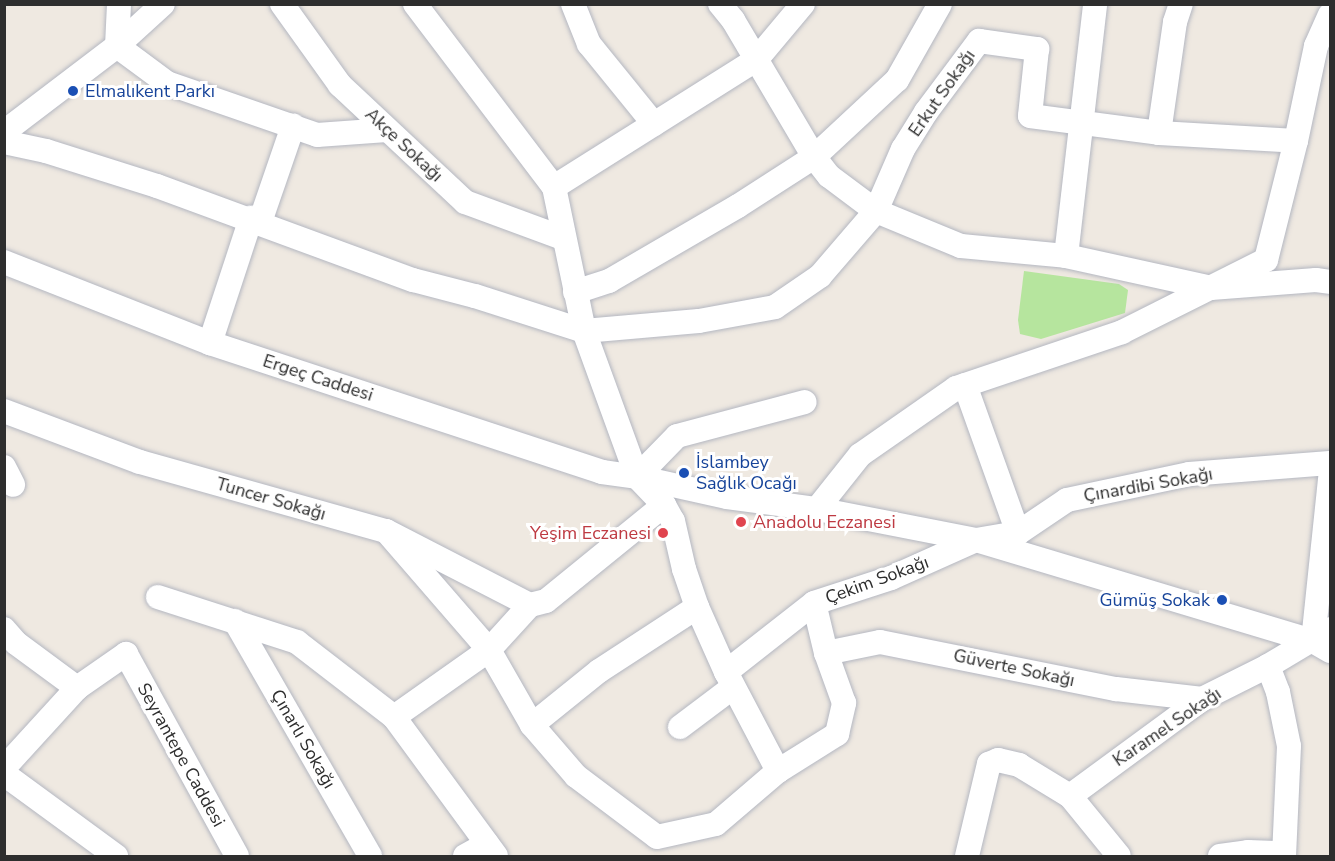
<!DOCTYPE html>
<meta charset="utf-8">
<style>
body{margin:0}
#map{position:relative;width:1335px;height:861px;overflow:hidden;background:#efe9e1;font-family:"Nunito Sans",sans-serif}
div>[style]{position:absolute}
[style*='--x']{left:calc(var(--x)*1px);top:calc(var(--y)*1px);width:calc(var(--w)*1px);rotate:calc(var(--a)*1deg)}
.green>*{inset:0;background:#b6e59e}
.roads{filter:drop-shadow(0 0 2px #b4b7c1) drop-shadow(0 0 2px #b4b7c1)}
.minor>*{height:24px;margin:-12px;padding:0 12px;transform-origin:12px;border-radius:12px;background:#fff}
.dots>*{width:16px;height:16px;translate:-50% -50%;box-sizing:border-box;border:3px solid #fff;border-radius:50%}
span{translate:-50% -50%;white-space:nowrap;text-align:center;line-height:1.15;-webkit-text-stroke:6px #fff;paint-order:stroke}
.transit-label{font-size:18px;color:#164399}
.left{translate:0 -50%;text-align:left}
.right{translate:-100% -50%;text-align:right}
.street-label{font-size:18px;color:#2e2e2e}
.health-label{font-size:18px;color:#be3a42}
.frame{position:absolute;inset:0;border:6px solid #2e2e2e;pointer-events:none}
</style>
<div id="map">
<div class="green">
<div style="clip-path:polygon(1024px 271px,1119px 284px,1128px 290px,1125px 313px,1041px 339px,1020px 334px,1018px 320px)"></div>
</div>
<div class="roads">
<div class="minor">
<div style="--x:119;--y:4;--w:42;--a:92.7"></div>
<div style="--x:117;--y:46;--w:62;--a:36.5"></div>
<div style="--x:167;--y:83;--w:159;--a:19.1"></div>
<div style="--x:317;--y:135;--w:70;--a:-4.1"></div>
<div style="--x:282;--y:4;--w:100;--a:54.4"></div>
<div style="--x:340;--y:85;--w:171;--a:43.1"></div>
<div style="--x:465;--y:202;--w:104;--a:20.2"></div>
<div style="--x:415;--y:4;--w:230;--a:52.8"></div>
<div style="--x:554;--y:187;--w:147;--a:78.2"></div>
<div style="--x:584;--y:331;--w:155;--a:70"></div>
<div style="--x:637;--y:477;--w:39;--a:46"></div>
<div style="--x:664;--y:505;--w:18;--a:61"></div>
<div style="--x:673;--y:521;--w:49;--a:77.1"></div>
<div style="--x:684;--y:569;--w:40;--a:71.1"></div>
<div style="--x:697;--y:607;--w:71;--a:66"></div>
<div style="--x:726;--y:672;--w:112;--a:62.3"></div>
<div style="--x:573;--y:4;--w:43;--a:68.2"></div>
<div style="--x:589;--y:44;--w:103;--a:50.9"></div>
<div style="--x:720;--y:4;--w:21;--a:51"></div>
<div style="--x:733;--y:20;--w:159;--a:59.4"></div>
<div style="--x:814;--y:157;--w:24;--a:52"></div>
<div style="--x:829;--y:176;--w:59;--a:36.7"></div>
<div style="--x:876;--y:211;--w:92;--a:22.4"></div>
<div style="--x:961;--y:246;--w:105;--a:5.4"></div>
<div style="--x:1066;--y:256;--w:148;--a:12.4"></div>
<div style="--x:1211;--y:288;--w:105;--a:-4.4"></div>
<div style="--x:1316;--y:280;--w:14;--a:8"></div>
<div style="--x:4;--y:132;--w:142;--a:-37.3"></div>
<div style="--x:117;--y:46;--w:62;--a:-42.4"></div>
<div style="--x:1159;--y:133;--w:112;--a:-81.8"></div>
<div style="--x:1175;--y:22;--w:19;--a:-72"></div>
<div style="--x:4;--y:142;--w:43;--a:12.1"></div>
<div style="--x:46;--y:151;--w:116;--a:17.5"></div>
<div style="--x:157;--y:186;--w:273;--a:20.2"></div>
<div style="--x:413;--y:280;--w:64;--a:14.5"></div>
<div style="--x:475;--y:296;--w:114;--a:17.8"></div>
<div style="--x:584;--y:331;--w:115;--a:-5"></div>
<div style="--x:699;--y:321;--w:77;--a:-10.4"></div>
<div style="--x:775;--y:307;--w:55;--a:-34.6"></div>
<div style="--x:820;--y:276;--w:86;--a:-49.3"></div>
<div style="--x:876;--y:211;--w:68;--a:-66.5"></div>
<div style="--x:903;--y:149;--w:44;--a:-58.1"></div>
<div style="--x:926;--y:112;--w:89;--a:-53.3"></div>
<div style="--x:979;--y:41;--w:59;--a:7.9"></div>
<div style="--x:1037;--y:49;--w:67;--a:96"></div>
<div style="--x:1030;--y:116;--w:130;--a:7.5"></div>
<div style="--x:1159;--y:133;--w:137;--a:3.3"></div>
<div style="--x:554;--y:187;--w:239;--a:-32.2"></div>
<div style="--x:756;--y:60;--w:73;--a:-50"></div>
<div style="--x:260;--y:222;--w:102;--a:-71"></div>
<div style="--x:1066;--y:256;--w:254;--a:-83.4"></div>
<div style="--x:4;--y:262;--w:221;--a:21.5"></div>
<div style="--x:210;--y:343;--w:413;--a:18.2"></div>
<div style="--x:602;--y:472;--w:35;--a:8"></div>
<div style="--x:637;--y:477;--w:92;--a:12.5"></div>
<div style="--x:727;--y:497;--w:91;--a:7.6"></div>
<div style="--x:817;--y:509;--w:162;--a:11"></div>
<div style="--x:976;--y:540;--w:352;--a:16.7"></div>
<div style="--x:1313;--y:641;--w:20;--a:30"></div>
<div style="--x:575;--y:292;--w:36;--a:-18"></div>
<div style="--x:609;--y:281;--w:149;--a:-30.2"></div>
<div style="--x:738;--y:206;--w:90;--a:-32.8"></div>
<div style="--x:814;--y:157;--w:113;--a:-42.9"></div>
<div style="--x:897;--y:80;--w:87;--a:-60.5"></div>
<div style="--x:210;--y:343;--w:132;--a:-71.8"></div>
<div style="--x:965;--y:385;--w:157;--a:70.3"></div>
<div style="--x:4;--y:411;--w:145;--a:20.6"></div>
<div style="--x:140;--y:462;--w:255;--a:15.7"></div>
<div style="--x:386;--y:531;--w:162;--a:27.2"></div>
<div style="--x:4;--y:467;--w:20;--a:63"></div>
<div style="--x:637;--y:477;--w:57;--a:-45.7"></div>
<div style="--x:677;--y:436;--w:132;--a:-14.9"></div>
<div style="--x:817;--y:509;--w:69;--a:-51.5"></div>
<div style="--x:860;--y:455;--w:117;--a:-34.9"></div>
<div style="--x:956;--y:388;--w:175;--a:-18.6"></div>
<div style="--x:1122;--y:332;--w:161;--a:-26.6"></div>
<div style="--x:1266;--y:260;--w:123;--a:-75.9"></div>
<div style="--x:1296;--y:141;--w:97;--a:-78.1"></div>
<div style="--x:1316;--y:46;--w:34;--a:-66"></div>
<div style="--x:386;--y:531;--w:157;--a:49.1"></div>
<div style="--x:489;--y:650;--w:86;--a:60.2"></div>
<div style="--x:532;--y:725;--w:67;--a:49.2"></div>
<div style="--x:576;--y:776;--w:101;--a:37"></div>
<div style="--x:657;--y:837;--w:60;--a:-12.4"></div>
<div style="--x:716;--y:824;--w:82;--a:-40.5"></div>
<div style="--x:778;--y:771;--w:70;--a:-32.1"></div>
<div style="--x:837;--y:734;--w:32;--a:-77"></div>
<div style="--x:844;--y:703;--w:53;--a:-109.8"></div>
<div style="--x:826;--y:653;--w:51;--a:-103.5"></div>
<div style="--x:158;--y:597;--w:146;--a:17.9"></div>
<div style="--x:297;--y:642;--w:123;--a:37.7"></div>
<div style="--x:394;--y:717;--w:172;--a:53.7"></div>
<div style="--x:235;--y:621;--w:271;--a:60.1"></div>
<div style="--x:4;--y:629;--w:18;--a:49"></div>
<div style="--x:16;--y:643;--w:76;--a:36.4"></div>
<div style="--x:1313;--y:641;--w:164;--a:-84"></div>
<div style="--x:826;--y:653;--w:55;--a:-11.5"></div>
<div style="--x:880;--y:642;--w:241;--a:11.3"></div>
<div style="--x:1116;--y:689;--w:87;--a:6.6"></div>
<div style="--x:1268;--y:666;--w:28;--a:69"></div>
<div style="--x:1278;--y:692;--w:55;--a:78.5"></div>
<div style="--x:1289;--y:746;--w:110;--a:92.6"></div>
<div style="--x:726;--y:672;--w:112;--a:-38.1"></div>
<div style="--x:814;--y:603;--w:81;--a:-18"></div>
<div style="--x:891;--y:578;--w:93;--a:-24.1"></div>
<div style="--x:976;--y:540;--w:43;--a:-9.5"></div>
<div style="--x:1018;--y:533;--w:59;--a:-34"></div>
<div style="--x:1067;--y:500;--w:125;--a:-12"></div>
<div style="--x:1189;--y:474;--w:141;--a:-4.5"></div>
<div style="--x:394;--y:717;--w:116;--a:-35.2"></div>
<div style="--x:489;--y:650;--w:61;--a:-47.7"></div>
<div style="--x:530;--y:605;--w:16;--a:-14"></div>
<div style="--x:546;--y:601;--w:152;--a:-39.1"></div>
<div style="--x:532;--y:725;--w:86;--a:-38.9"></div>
<div style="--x:599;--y:671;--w:117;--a:-33.1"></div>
<div style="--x:680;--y:727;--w:66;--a:-37"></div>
<div style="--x:4;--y:768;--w:108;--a:-47.6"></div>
<div style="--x:77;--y:688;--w:60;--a:-34.8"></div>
<div style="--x:126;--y:654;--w:230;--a:61.2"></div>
<div style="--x:4;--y:774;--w:139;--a:36.2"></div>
<div style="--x:1070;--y:796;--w:164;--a:-36.3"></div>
<div style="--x:1202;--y:699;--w:74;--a:-26.6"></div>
<div style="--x:1268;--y:666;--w:72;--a:-30.8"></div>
<div style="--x:465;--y:856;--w:25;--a:-29"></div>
<div style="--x:967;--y:856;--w:95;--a:-76.6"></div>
<div style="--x:989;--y:764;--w:10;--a:-24"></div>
<div style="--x:998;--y:760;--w:22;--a:13"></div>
<div style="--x:1019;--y:765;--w:60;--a:31.3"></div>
<div style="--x:1070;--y:796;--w:77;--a:50.8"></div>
<div style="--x:1220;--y:856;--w:28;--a:-8"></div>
<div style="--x:1248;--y:852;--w:35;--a:2"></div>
</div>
</div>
<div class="dots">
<div style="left:73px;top:91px;background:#1a4fb4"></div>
<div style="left:684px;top:473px;background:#1a4fb4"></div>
<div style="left:741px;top:522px;background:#e0444e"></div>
<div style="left:663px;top:533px;background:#e0444e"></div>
<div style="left:1222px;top:600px;background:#1a4fb4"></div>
</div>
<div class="transit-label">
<span class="left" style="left:85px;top:91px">Elmalıkent Parkı</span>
<span class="left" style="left:696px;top:473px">İslambey<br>Sağlık Ocağı</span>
<span class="right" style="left:1210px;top:600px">Gümüş Sokak</span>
</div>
<div class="street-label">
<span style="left:942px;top:93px;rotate:-55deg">Erkut Sokağı</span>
<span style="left:404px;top:145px;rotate:43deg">Akçe Sokağı</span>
<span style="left:318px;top:378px;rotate:18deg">Ergeç Caddesi</span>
<span style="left:1148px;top:485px;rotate:-10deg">Çınardibi Sokağı</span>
<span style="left:271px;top:499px;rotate:16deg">Tuncer Sokağı</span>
<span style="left:877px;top:580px;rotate:-20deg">Çekim Sokağı</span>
<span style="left:1014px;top:668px;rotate:12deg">Güverte Sokağı</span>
<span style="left:1167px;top:727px;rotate:-34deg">Karamel Sokağı</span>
<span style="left:303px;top:739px;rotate:60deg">Çınarlı Sokağı</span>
<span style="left:181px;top:755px;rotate:61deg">Seyrantepe Caddesi</span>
</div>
<div class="health-label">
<span class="left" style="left:753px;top:522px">Anadolu Eczanesi</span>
<span class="right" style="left:651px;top:533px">Yeşim Eczanesi</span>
</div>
<div class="frame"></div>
</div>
